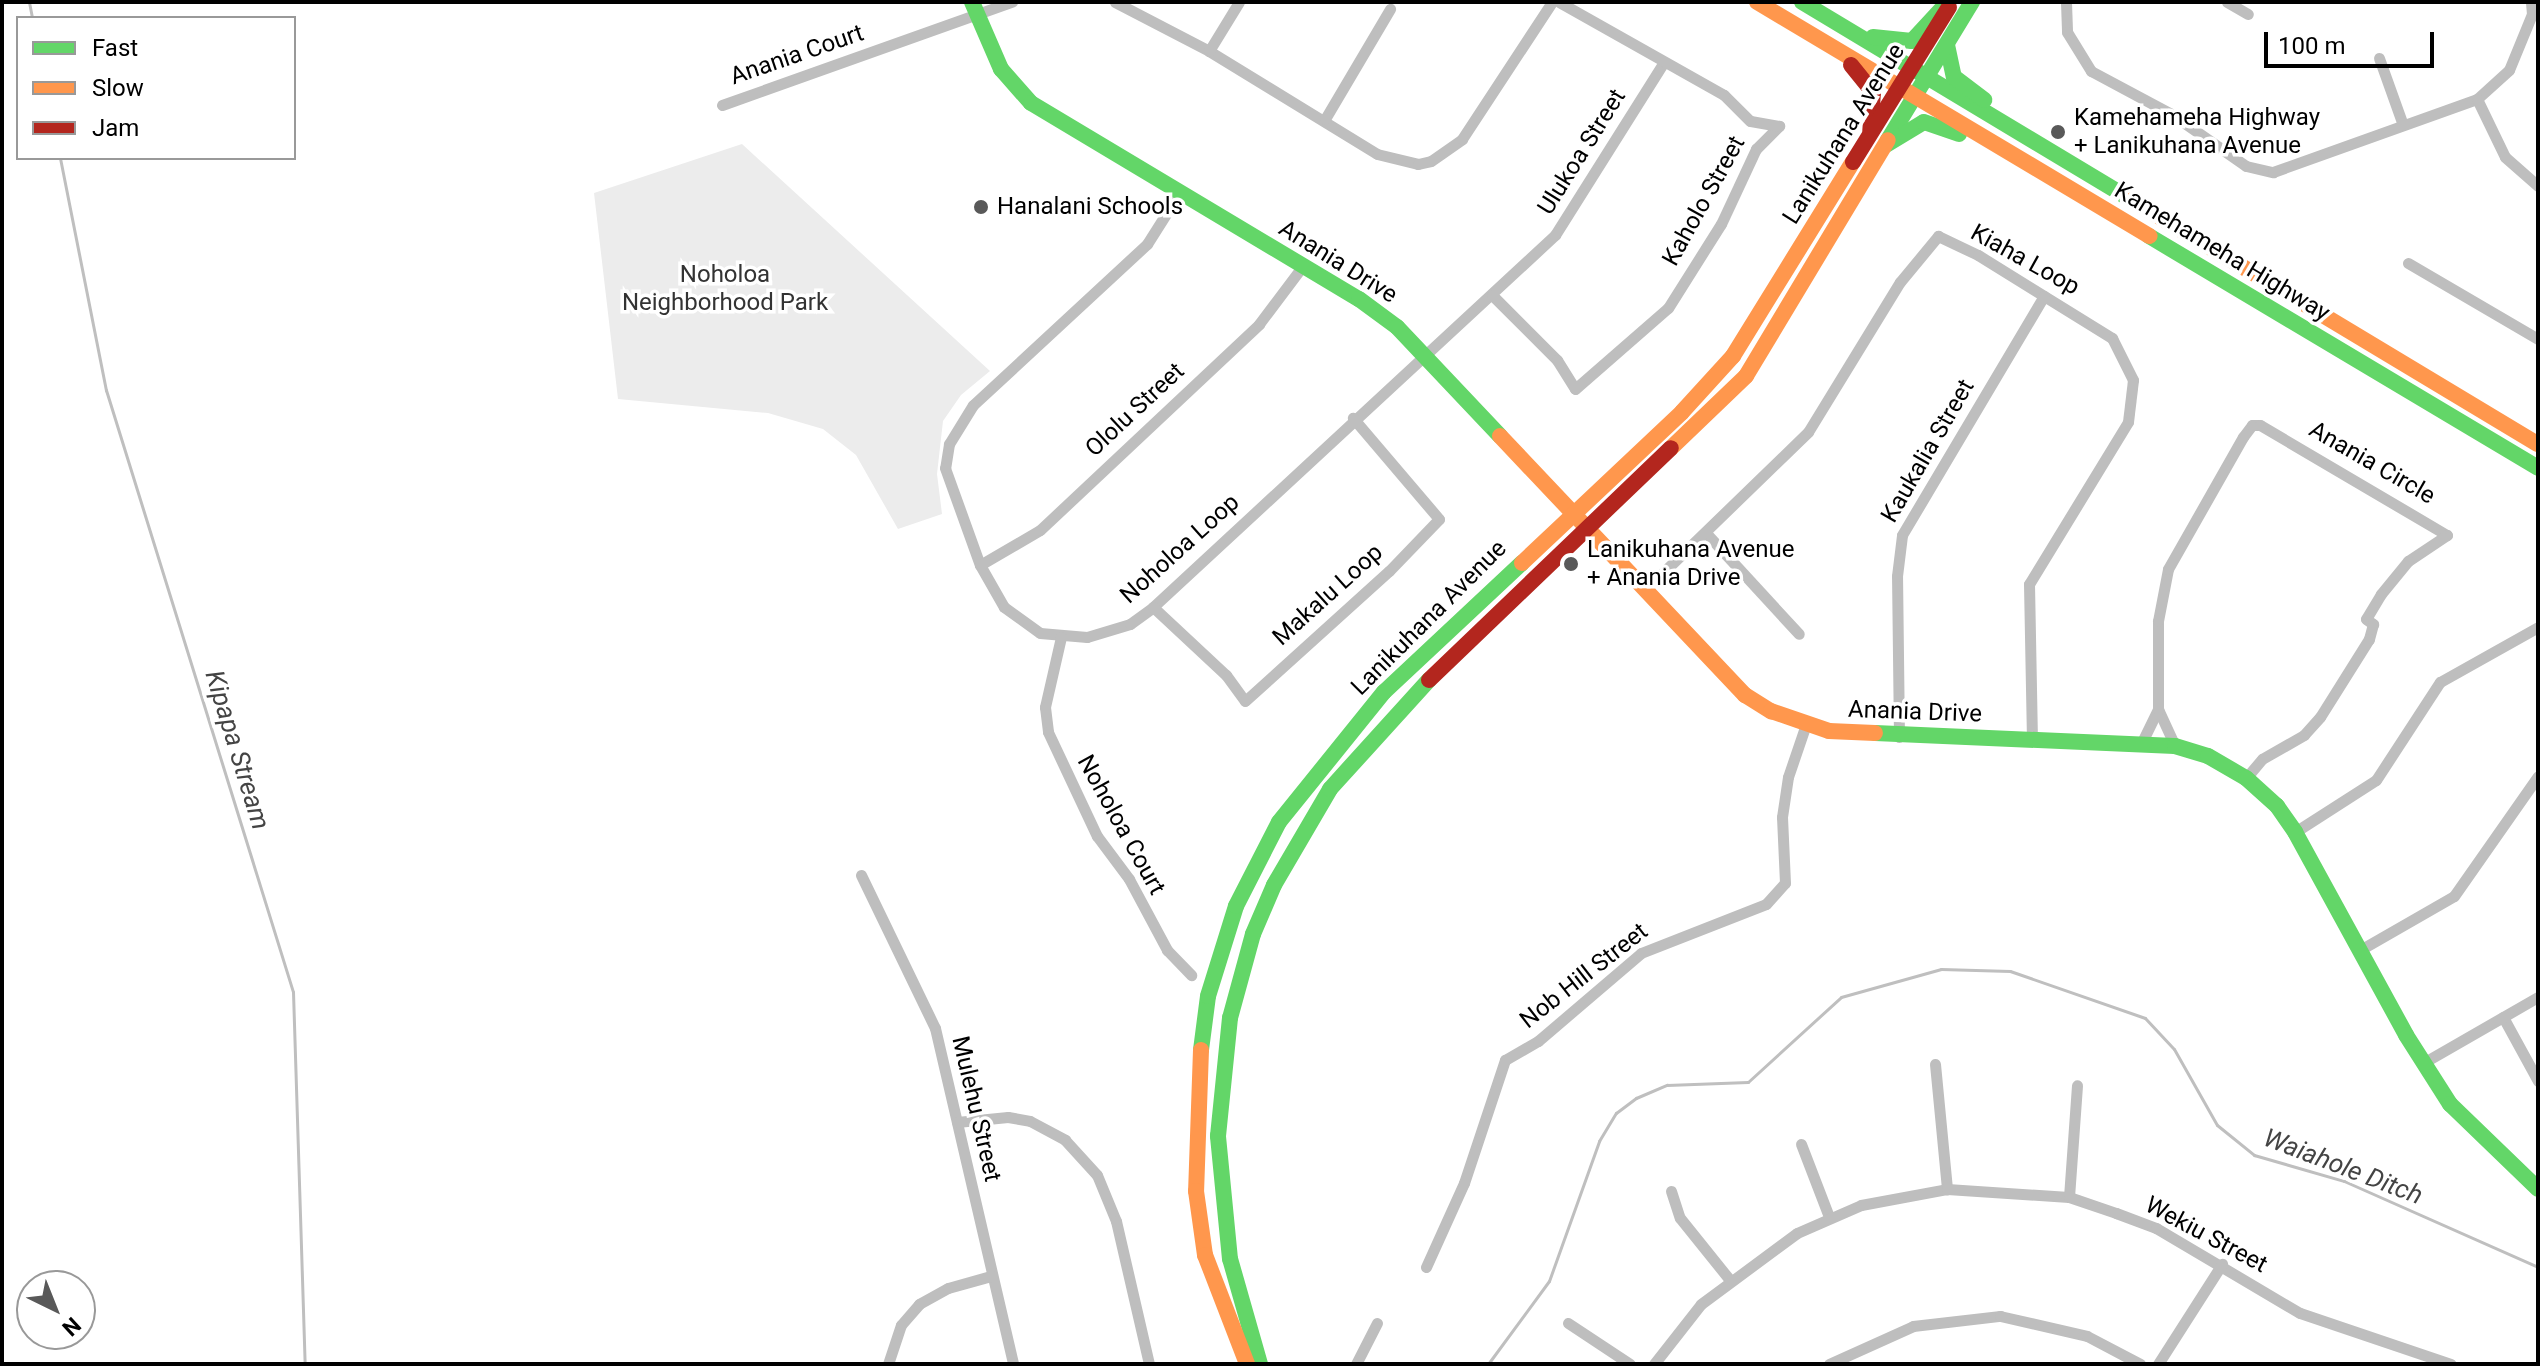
<!DOCTYPE html>
<style>
body{margin:0}
#map{position:relative;width:2540px;height:1366px;overflow:hidden;background:#fff;font-family:Roboto,sans-serif}
div>[style]{position:absolute}
[style*='--x']{left:calc(var(--x)*1px);top:calc(var(--y)*1px);width:calc(var(--w)*1px);rotate:calc(var(--a)*1deg)}
.green>*{inset:0;background:#ececec}
.stream>*{height:3px;margin:-1.5px;padding:0 1.5px;transform-origin:1.5px;border-radius:1.5px;background:#bfbfbf}
.street>*{height:11px;margin:-5.5px;padding:0 5.5px;transform-origin:5.5px;border-radius:5.5px;background:#bebebe}
.fast>*{height:16px;margin:-8px;padding:0 8px;transform-origin:8px;border-radius:8px;background:#63d668}
.slow>*{height:16px;margin:-8px;padding:0 8px;transform-origin:8px;border-radius:8px;background:#ff974d}
.jam>*{height:16px;margin:-8px;padding:0 8px;transform-origin:8px;border-radius:8px;background:#b3261e}
.dots>*{width:22px;height:22px;translate:-50% -50%;box-sizing:border-box;border:4px solid #fff;border-radius:50%}
span{translate:-50% -50%;white-space:nowrap;text-align:center;line-height:1.15;-webkit-text-stroke:7px #fff;paint-order:stroke}
.street-label{font-size:24px;color:#000}
.poi-label{font-size:24px;color:#000}
.left{translate:0 -50%;text-align:left}
.park-label{font-size:24px;color:#333}
.water-label{font-size:26px;color:#444;font-style:italic}
.frame{position:absolute;inset:0;border:4px solid #000;pointer-events:none}
.legend{position:absolute;left:16px;top:16px;width:280px;height:144px;box-sizing:border-box;background:#fff;border:2px solid #999;margin:0;padding:10px 14px;list-style:none;font-size:24px;color:#000}
.legend li{display:flex;align-items:center;gap:16px;height:40px}
.legend b{width:40px;border:2px solid #999}
.north{position:absolute;left:16px;top:1270px;width:80px;height:80px;box-sizing:border-box;background:#fff;border:2px solid #999;border-radius:50%;rotate:137deg;font-size:22px;font-weight:700;line-height:32px;text-align:center;color:#000}
.north::after{content:'';display:block;margin:auto;width:28px;height:36px;background:#595959;clip-path:polygon(50% 0,100% 100%,50% 72%,0 100%)}
.scale{position:absolute;left:2264px;top:32px;width:170px;height:36px;box-sizing:border-box;border:4px solid #000;border-top:0;padding-left:10px;font-size:24px;line-height:28px;white-space:nowrap;color:#000;-webkit-text-stroke:6px #fff;paint-order:stroke}
</style>
<div id="map">
<div class="green">
<div style="clip-path:polygon(742px 144px,990px 371px,961px 395px,943px 421px,937px 474px,942px 514px,898px 529px,856px 455px,823px 429px,768px 413px,618px 399px,594px 193px)"></div>
</div>
<div class="stream">
<div style="--x:29;--y:2;--w:16;--a:79"></div>
<div style="--x:60;--y:158;--w:237;--a:78.8"></div>
<div style="--x:106;--y:390;--w:630;--a:72.74"></div>
<div style="--x:293;--y:992;--w:372;--a:88.2"></div>
<div style="--x:1488;--y:1364;--w:103;--a:-53.7"></div>
<div style="--x:1549;--y:1281;--w:149;--a:-70.3"></div>
<div style="--x:1599;--y:1141;--w:33;--a:-59"></div>
<div style="--x:1616;--y:1113;--w:25;--a:-37"></div>
<div style="--x:1636;--y:1098;--w:34;--a:-23"></div>
<div style="--x:1667;--y:1085;--w:81;--a:-2.1"></div>
<div style="--x:1748;--y:1082;--w:126;--a:-42.4"></div>
<div style="--x:1841;--y:997;--w:104;--a:-15.6"></div>
<div style="--x:1941;--y:969;--w:69;--a:1.7"></div>
<div style="--x:2010;--y:971;--w:143;--a:19.2"></div>
<div style="--x:2145;--y:1018;--w:42;--a:46.9"></div>
<div style="--x:2174;--y:1049;--w:87;--a:60.5"></div>
<div style="--x:2217;--y:1125;--w:48;--a:39"></div>
<div style="--x:2254;--y:1155;--w:94;--a:16.1"></div>
<div style="--x:2344;--y:1181;--w:212;--a:23.9"></div>
</div>
<div class="street">
<div style="--x:1115;--y:2;--w:106;--a:27.5"></div>
<div style="--x:1209;--y:51;--w:197;--a:31.5"></div>
<div style="--x:1377;--y:154;--w:42;--a:13.7"></div>
<div style="--x:1418;--y:164;--w:13;--a:-13"></div>
<div style="--x:1431;--y:161;--w:38;--a:-35"></div>
<div style="--x:1462;--y:139;--w:164;--a:-56.7"></div>
<div style="--x:2066;--y:2;--w:30;--a:88"></div>
<div style="--x:2067;--y:32;--w:46;--a:58.4"></div>
<div style="--x:2091;--y:71;--w:93;--a:28.2"></div>
<div style="--x:2173;--y:115;--w:89;--a:34.9"></div>
<div style="--x:2246;--y:166;--w:28;--a:13"></div>
<div style="--x:2273;--y:172;--w:217;--a:-19.7"></div>
<div style="--x:2477;--y:99;--w:43;--a:-42.2"></div>
<div style="--x:2509;--y:70;--w:61;--a:-67.7"></div>
<div style="--x:2532;--y:14;--w:12;--a:-95"></div>
<div style="--x:2227;--y:2;--w:24;--a:30"></div>
<div style="--x:1209;--y:51;--w:57;--a:-58.5"></div>
<div style="--x:2379;--y:58;--w:71;--a:70.3"></div>
<div style="--x:2477;--y:99;--w:64;--a:64.2"></div>
<div style="--x:2505;--y:157;--w:44;--a:41.3"></div>
<div style="--x:722;--y:105;--w:308;--a:-19.6"></div>
<div style="--x:1325;--y:119;--w:128;--a:-59.4"></div>
<div style="--x:1178;--y:195;--w:58;--a:122.3"></div>
<div style="--x:1147;--y:244;--w:237;--a:137.2"></div>
<div style="--x:973;--y:405;--w:46;--a:121.6"></div>
<div style="--x:949;--y:444;--w:24;--a:99"></div>
<div style="--x:945;--y:468;--w:103;--a:70.2"></div>
<div style="--x:980;--y:565;--w:48;--a:60.3"></div>
<div style="--x:1004;--y:607;--w:44;--a:35.8"></div>
<div style="--x:1040;--y:633;--w:47;--a:4.9"></div>
<div style="--x:1087;--y:637;--w:45;--a:-16.8"></div>
<div style="--x:1130;--y:624;--w:29;--a:-36"></div>
<div style="--x:1153;--y:607;--w:548;--a:-42.78"></div>
<div style="--x:1555;--y:235;--w:204;--a:-57.8"></div>
<div style="--x:2408;--y:263;--w:151;--a:30.3"></div>
<div style="--x:1492;--y:295;--w:92;--a:45"></div>
<div style="--x:1557;--y:360;--w:34;--a:58"></div>
<div style="--x:1575;--y:389;--w:123;--a:-41.1"></div>
<div style="--x:1668;--y:308;--w:99;--a:-57.8"></div>
<div style="--x:1721;--y:224;--w:83;--a:-65"></div>
<div style="--x:1756;--y:149;--w:33;--a:-45"></div>
<div style="--x:1779;--y:126;--w:29;--a:-170"></div>
<div style="--x:1750;--y:121;--w:37;--a:-135"></div>
<div style="--x:1724;--y:95;--w:189;--a:-150.6"></div>
<div style="--x:1706;--y:533;--w:137;--a:47.4"></div>
<div style="--x:980;--y:565;--w:69;--a:-30.3"></div>
<div style="--x:1040;--y:530;--w:301;--a:-43.2"></div>
<div style="--x:1259;--y:324;--w:71;--a:-53"></div>
<div style="--x:1645;--y:590;--w:227;--a:-44.1"></div>
<div style="--x:1808;--y:432;--w:176;--a:-58.5"></div>
<div style="--x:1900;--y:282;--w:60;--a:-50.4"></div>
<div style="--x:1938;--y:236;--w:44;--a:25.4"></div>
<div style="--x:1978;--y:255;--w:158;--a:31.8"></div>
<div style="--x:2112;--y:338;--w:47;--a:63.4"></div>
<div style="--x:2133;--y:380;--w:42;--a:96.8"></div>
<div style="--x:2128;--y:422;--w:190;--a:121.4"></div>
<div style="--x:2029;--y:584;--w:156;--a:88.9"></div>
<div style="--x:1153;--y:607;--w:100;--a:43"></div>
<div style="--x:1226;--y:675;--w:32;--a:54"></div>
<div style="--x:1245;--y:701;--w:194;--a:-42.1"></div>
<div style="--x:1389;--y:571;--w:72;--a:-46.1"></div>
<div style="--x:1439;--y:519;--w:133;--a:-130.4"></div>
<div style="--x:1061;--y:637;--w:72;--a:102.9"></div>
<div style="--x:1045;--y:707;--w:25;--a:83"></div>
<div style="--x:1048;--y:732;--w:115;--a:64.8"></div>
<div style="--x:1097;--y:836;--w:54;--a:53.3"></div>
<div style="--x:1129;--y:879;--w:81;--a:61.8"></div>
<div style="--x:1167;--y:950;--w:35;--a:46"></div>
<div style="--x:2158;--y:709;--w:41;--a:65.3"></div>
<div style="--x:1899;--y:737;--w:161;--a:-90.7"></div>
<div style="--x:1897;--y:576;--w:41;--a:-83"></div>
<div style="--x:1902;--y:535;--w:278;--a:-59.3"></div>
<div style="--x:2142;--y:742;--w:37;--a:-64"></div>
<div style="--x:2158;--y:709;--w:88;--a:-90"></div>
<div style="--x:2158;--y:621;--w:53;--a:-79.1"></div>
<div style="--x:2168;--y:569;--w:152;--a:-60.4"></div>
<div style="--x:2243;--y:437;--w:15;--a:-53"></div>
<div style="--x:2252;--y:425;--w:8;--a:0"></div>
<div style="--x:2260;--y:425;--w:217;--a:30.5"></div>
<div style="--x:2447;--y:535;--w:47;--a:146.3"></div>
<div style="--x:2408;--y:561;--w:43;--a:129.3"></div>
<div style="--x:2381;--y:594;--w:29;--a:121"></div>
<div style="--x:2366;--y:619;--w:9;--a:36"></div>
<div style="--x:2373;--y:624;--w:16;--a:105"></div>
<div style="--x:2369;--y:639;--w:92;--a:122.1"></div>
<div style="--x:2320;--y:717;--w:24;--a:132"></div>
<div style="--x:2304;--y:735;--w:48;--a:150.3"></div>
<div style="--x:2262;--y:759;--w:25;--a:130"></div>
<div style="--x:2295;--y:832;--w:96;--a:-32.7"></div>
<div style="--x:2376;--y:780;--w:117;--a:-56.9"></div>
<div style="--x:2440;--y:682;--w:112;--a:-29.3"></div>
<div style="--x:861;--y:875;--w:170;--a:64.2"></div>
<div style="--x:935;--y:1028;--w:345;--a:76.9"></div>
<div style="--x:2360;--y:950;--w:108;--a:-29.9"></div>
<div style="--x:2454;--y:896;--w:146;--a:-55"></div>
<div style="--x:2503;--y:1017;--w:73;--a:61.3"></div>
<div style="--x:2423;--y:1063;--w:133;--a:-29.9"></div>
<div style="--x:1935;--y:1064;--w:126;--a:84.5"></div>
<div style="--x:957;--y:1122;--w:51;--a:-5.6"></div>
<div style="--x:1008;--y:1117;--w:22;--a:10"></div>
<div style="--x:1030;--y:1121;--w:40;--a:28"></div>
<div style="--x:1065;--y:1140;--w:47;--a:47.6"></div>
<div style="--x:1097;--y:1175;--w:50;--a:67.6"></div>
<div style="--x:1116;--y:1221;--w:147;--a:77"></div>
<div style="--x:1801;--y:1144;--w:78;--a:69"></div>
<div style="--x:1671;--y:1191;--w:28;--a:72"></div>
<div style="--x:1680;--y:1218;--w:78;--a:51.2"></div>
<div style="--x:2069;--y:1197;--w:112;--a:-85.9"></div>
<div style="--x:1426;--y:1267;--w:92;--a:-65.7"></div>
<div style="--x:1464;--y:1183;--w:130;--a:-71.6"></div>
<div style="--x:1505;--y:1060;--w:38;--a:-30"></div>
<div style="--x:1538;--y:1041;--w:135;--a:-40.5"></div>
<div style="--x:1641;--y:953;--w:134;--a:-21.4"></div>
<div style="--x:1766;--y:904;--w:28;--a:-48"></div>
<div style="--x:1785;--y:883;--w:66;--a:-92.6"></div>
<div style="--x:1782;--y:817;--w:40;--a:-81.5"></div>
<div style="--x:1788;--y:777;--w:56;--a:-71.2"></div>
<div style="--x:1568;--y:1323;--w:74;--a:33.5"></div>
<div style="--x:888;--y:1364;--w:41;--a:-71.6"></div>
<div style="--x:901;--y:1325;--w:28;--a:-49"></div>
<div style="--x:919;--y:1304;--w:33;--a:-29"></div>
<div style="--x:948;--y:1288;--w:45;--a:-15.6"></div>
<div style="--x:1356;--y:1364;--w:46;--a:-62.9"></div>
<div style="--x:1654;--y:1364;--w:76;--a:-51.9"></div>
<div style="--x:1701;--y:1304;--w:119;--a:-36.5"></div>
<div style="--x:1797;--y:1233;--w:70;--a:-23.6"></div>
<div style="--x:1861;--y:1205;--w:87;--a:-10.5"></div>
<div style="--x:1947;--y:1189;--w:122;--a:3.8"></div>
<div style="--x:2069;--y:1197;--w:50;--a:18.8"></div>
<div style="--x:2116;--y:1213;--w:43;--a:20.6"></div>
<div style="--x:2156;--y:1228;--w:167;--a:30.6"></div>
<div style="--x:2300;--y:1313;--w:159;--a:18.7"></div>
<div style="--x:1829;--y:1364;--w:92;--a:-24.3"></div>
<div style="--x:1913;--y:1326;--w:88;--a:-6.6"></div>
<div style="--x:2000;--y:1316;--w:89;--a:12.9"></div>
<div style="--x:2087;--y:1336;--w:60;--a:27.8"></div>
<div style="--x:2158;--y:1364;--w:119;--a:-57.4"></div>
</div>
<div class="fast">
<div style="--x:972;--y:2;--w:73;--a:66.6"></div>
<div style="--x:1001;--y:69;--w:45;--a:48.6"></div>
<div style="--x:1031;--y:103;--w:382;--a:30.9"></div>
<div style="--x:1359;--y:299;--w:47;--a:36.4"></div>
<div style="--x:1397;--y:327;--w:150;--a:46.6"></div>
<div style="--x:1802;--y:2;--w:380;--a:31"></div>
<div style="--x:1873;--y:37;--w:39;--a:6"></div>
<div style="--x:1912;--y:41;--w:53;--a:-47.3"></div>
<div style="--x:1947;--y:45;--w:33;--a:78"></div>
<div style="--x:1954;--y:77;--w:38;--a:37"></div>
<div style="--x:1888;--y:140;--w:162;--a:-58.7"></div>
<div style="--x:1886;--y:145;--w:44;--a:-31.2"></div>
<div style="--x:1924;--y:122;--w:37;--a:19"></div>
<div style="--x:2149;--y:236;--w:453;--a:30.8"></div>
<div style="--x:1875;--y:733;--w:300;--a:2.5"></div>
<div style="--x:2175;--y:746;--w:34;--a:17"></div>
<div style="--x:2208;--y:756;--w:44;--a:30.1"></div>
<div style="--x:2246;--y:778;--w:42;--a:42.1"></div>
<div style="--x:2277;--y:806;--w:32;--a:55"></div>
<div style="--x:2295;--y:832;--w:231;--a:61.3"></div>
<div style="--x:2406;--y:1035;--w:82;--a:57.5"></div>
<div style="--x:2450;--y:1104;--w:122;--a:44"></div>
<div style="--x:1201;--y:1050;--w:54;--a:-82.6"></div>
<div style="--x:1208;--y:996;--w:94;--a:-72.7"></div>
<div style="--x:1236;--y:906;--w:94;--a:-62.9"></div>
<div style="--x:1279;--y:822;--w:167;--a:-51.1"></div>
<div style="--x:1384;--y:692;--w:189;--a:-43.1"></div>
<div style="--x:1260;--y:1364;--w:109;--a:-105.9"></div>
<div style="--x:1230;--y:1259;--w:124;--a:-95.6"></div>
<div style="--x:1218;--y:1136;--w:119;--a:-84.2"></div>
<div style="--x:1230;--y:1018;--w:87;--a:-74.7"></div>
<div style="--x:1253;--y:934;--w:53;--a:-66.8"></div>
<div style="--x:1274;--y:885;--w:111;--a:-59.7"></div>
<div style="--x:1330;--y:789;--w:147;--a:-47.8"></div>
</div>
<div class="slow">
<div style="--x:1757;--y:2;--w:457;--a:30.8"></div>
<div style="--x:2128;--y:198;--w:478;--a:31"></div>
<div style="--x:1500;--y:436;--w:357;--a:46.6"></div>
<div style="--x:1745;--y:695;--w:31;--a:32"></div>
<div style="--x:1771;--y:711;--w:61;--a:19"></div>
<div style="--x:1829;--y:731;--w:46;--a:2.5"></div>
<div style="--x:1671;--y:448;--w:104;--a:-43.8"></div>
<div style="--x:1746;--y:376;--w:275;--a:-59"></div>
<div style="--x:1522;--y:563;--w:220;--a:-43.3"></div>
<div style="--x:1682;--y:412;--w:76;--a:-47.7"></div>
<div style="--x:1733;--y:356;--w:228;--a:-58.3"></div>
<div style="--x:1201;--y:1050;--w:141;--a:92"></div>
<div style="--x:1196;--y:1191;--w:65;--a:82"></div>
<div style="--x:1205;--y:1255;--w:117;--a:68.9"></div>
</div>
<div class="jam">
<div style="--x:1851;--y:65;--w:35;--a:51"></div>
<div style="--x:1873;--y:92;--w:39;--a:94"></div>
<div style="--x:1853;--y:162;--w:182;--a:-58.2"></div>
<div style="--x:1429;--y:680;--w:335;--a:-43.8"></div>
</div>
<div class="dots">
<div style="left:2058px;top:132px;background:#595959"></div>
<div style="left:981px;top:207px;background:#595959"></div>
<div style="left:1571px;top:564px;background:#595959"></div>
</div>
<div class="street-label">
<span style="left:797px;top:55px;rotate:-19deg">Anania Court</span>
<span style="left:1844px;top:134px;rotate:-58deg">Lanikuhana Avenue</span>
<span style="left:1582px;top:152px;rotate:-58deg">Ulukoa Street</span>
<span style="left:1704px;top:201px;rotate:-61deg">Kaholo Street</span>
<span style="left:2222px;top:252px;rotate:31deg">Kamehameha Highway</span>
<span style="left:2025px;top:260px;rotate:29deg">Kiaha Loop</span>
<span style="left:1338px;top:262px;rotate:32deg">Anania Drive</span>
<span style="left:1135px;top:410px;rotate:-43deg">Ololu Street</span>
<span style="left:1928px;top:451px;rotate:-60deg">Kaukalia Street</span>
<span style="left:2372px;top:463px;rotate:30deg">Anania Circle</span>
<span style="left:1180px;top:549px;rotate:-42deg">Noholoa Loop</span>
<span style="left:1328px;top:595px;rotate:-42deg">Makalu Loop</span>
<span style="left:1429px;top:618px;rotate:-45deg">Lanikuhana Avenue</span>
<span style="left:1915px;top:712px;rotate:2deg">Anania Drive</span>
<span style="left:1121px;top:825px;rotate:61deg">Noholoa Court</span>
<span style="left:1584px;top:976px;rotate:-38deg">Nob Hill Street</span>
<span style="left:976px;top:1109px;rotate:77deg">Mulehu Street</span>
<span style="left:2206px;top:1235px;rotate:28deg">Wekiu Street</span>
</div>
<div class="poi-label">
<span class="left" style="left:2074px;top:132px">Kamehameha Highway<br>+ Lanikuhana Avenue</span>
<span class="left" style="left:997px;top:207px">Hanalani Schools</span>
<span class="left" style="left:1587px;top:564px">Lanikuhana Avenue<br>+ Anania Drive</span>
</div>
<div class="park-label">
<span style="left:725px;top:289px">Noholoa<br>Neighborhood Park</span>
</div>
<div class="water-label">
<span style="left:237px;top:750px;rotate:73deg">Kipapa Stream</span>
<span style="left:2343px;top:1167px;rotate:21deg">Waiahole Ditch</span>
</div>
<div class="frame"></div>
<ul class="legend">
<li><b style="height:10px;background:#63d668"></b>Fast</li>
<li><b style="height:10px;background:#ff974d"></b>Slow</li>
<li><b style="height:10px;background:#b3261e"></b>Jam</li>
</ul>
<div class="north">N</div>
<div class="scale">100 m</div>
</div>
